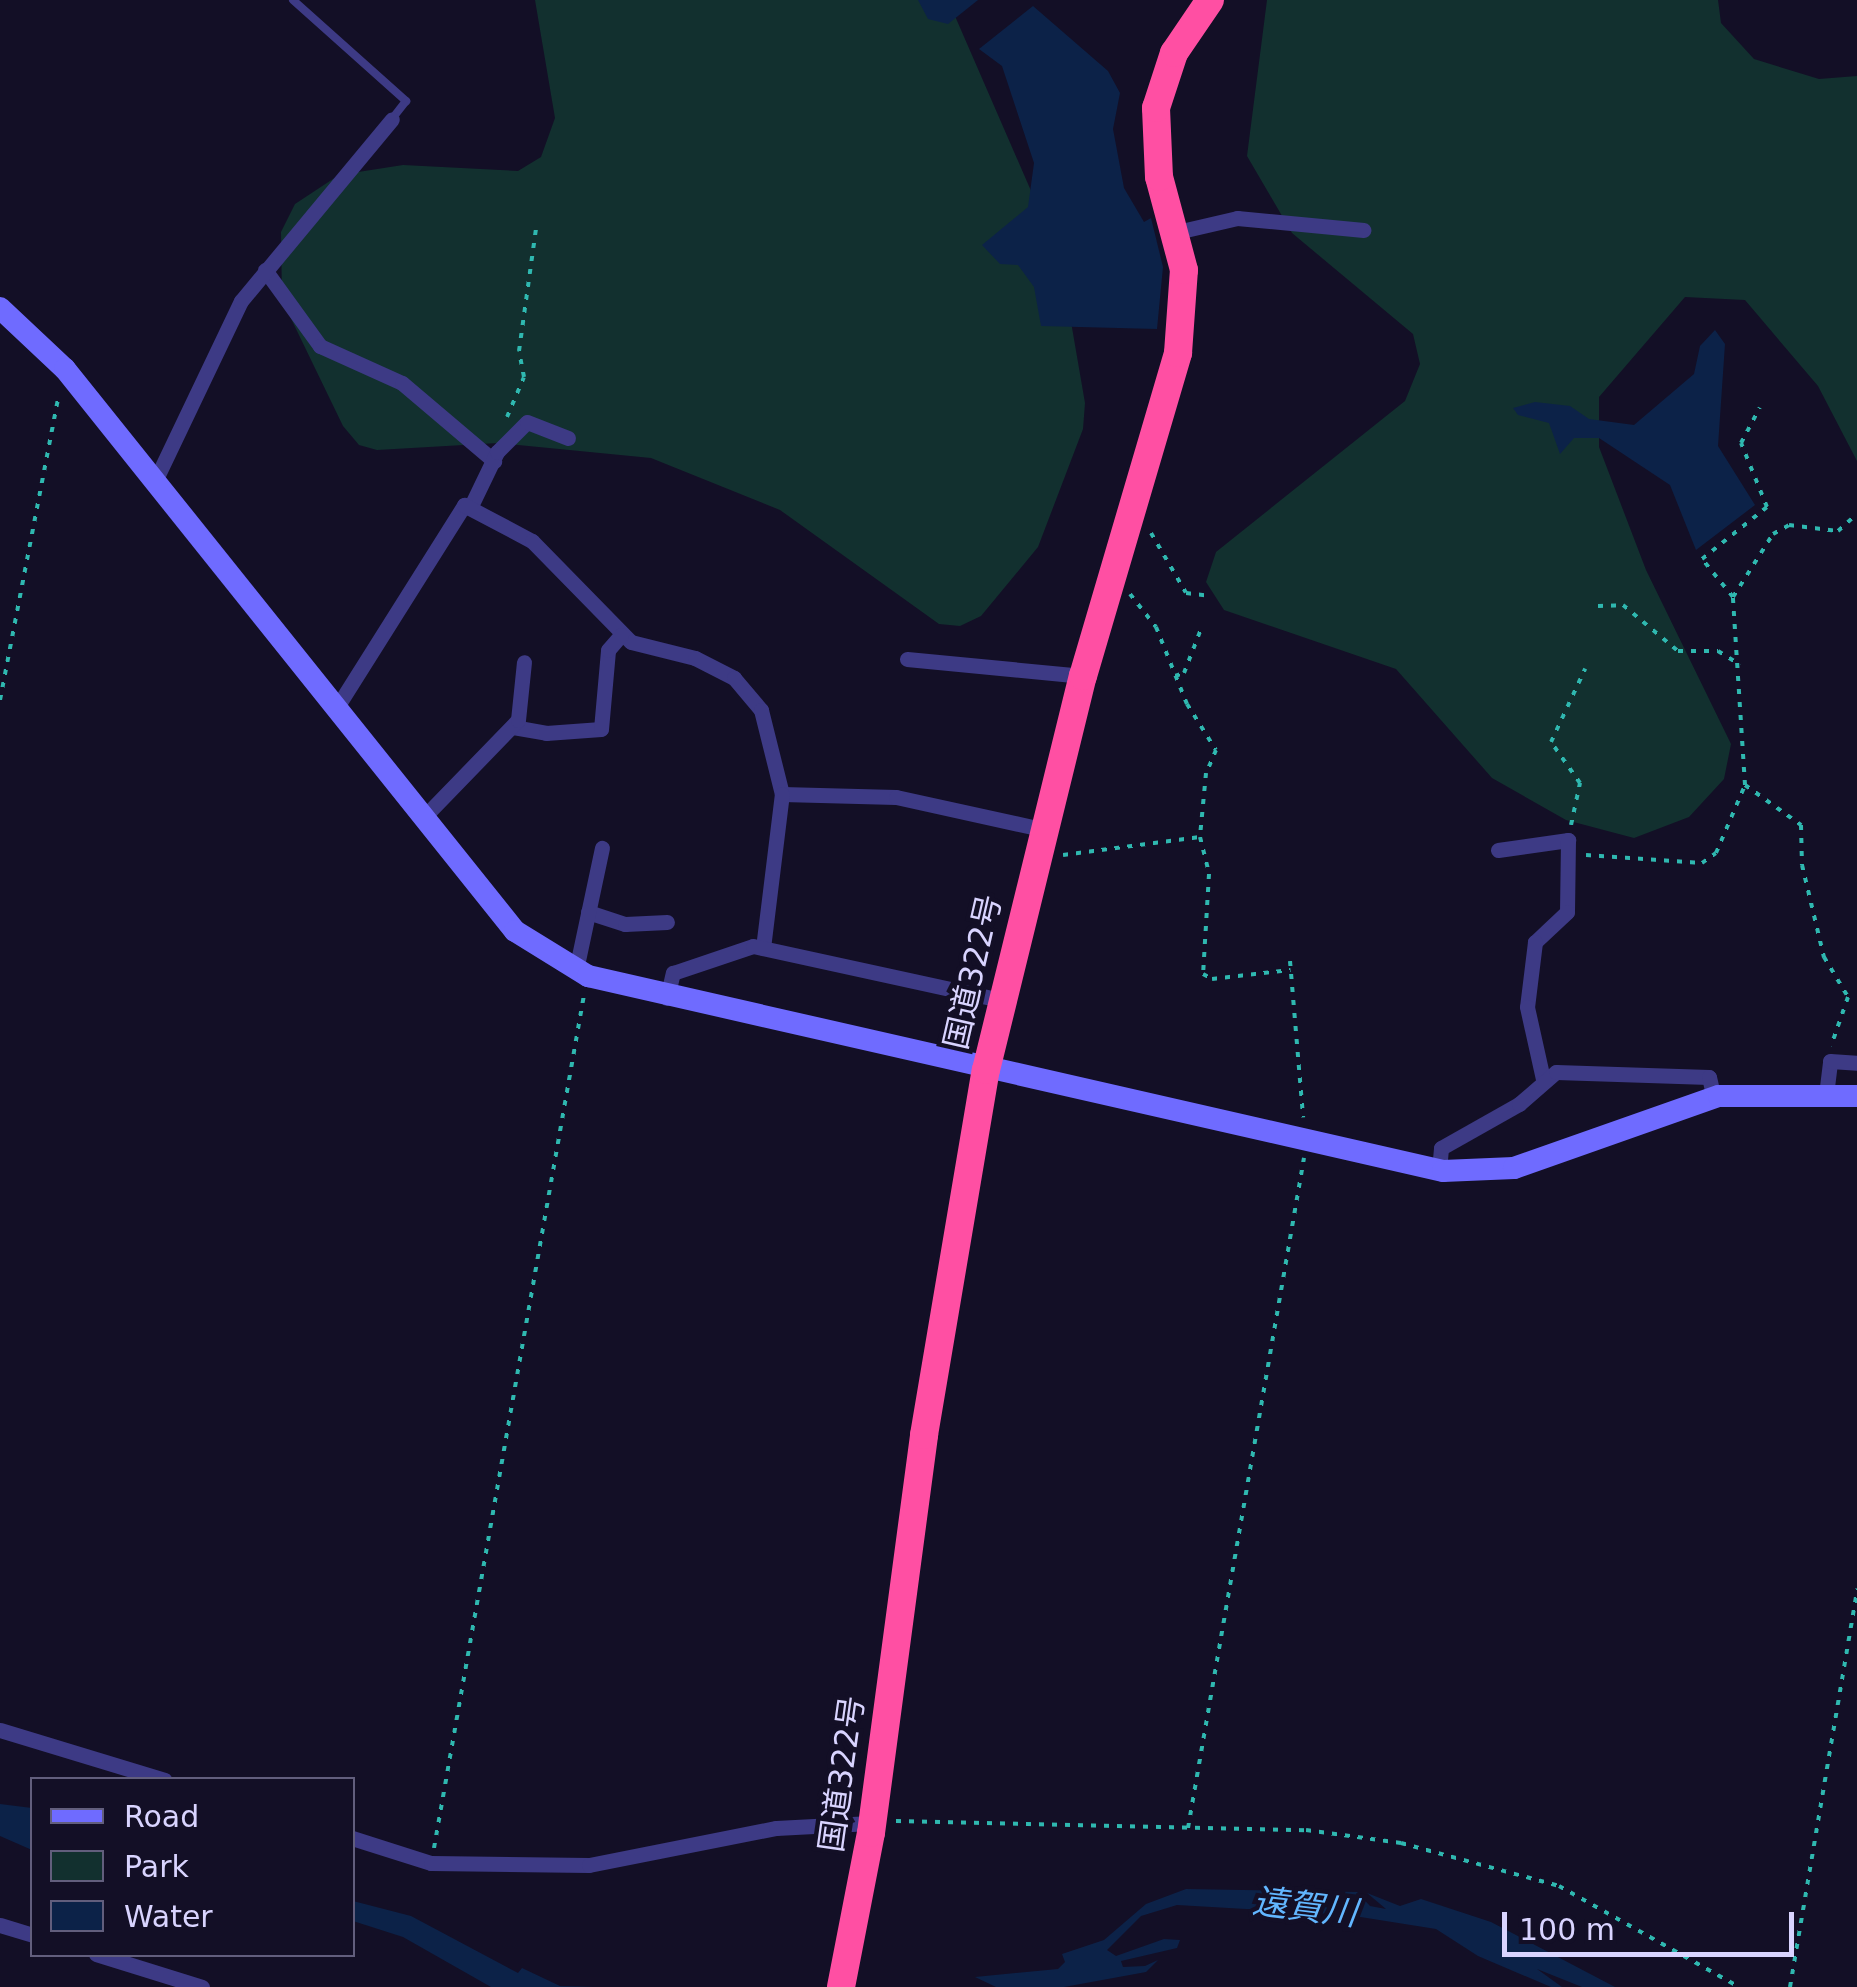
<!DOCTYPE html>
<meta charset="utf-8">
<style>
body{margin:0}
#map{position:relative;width:1857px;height:1987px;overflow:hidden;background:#130f26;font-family:"DejaVu Sans","Noto Sans JP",sans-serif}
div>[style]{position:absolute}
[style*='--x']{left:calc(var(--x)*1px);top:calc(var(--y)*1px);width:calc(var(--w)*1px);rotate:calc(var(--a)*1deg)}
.green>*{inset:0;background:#12302f}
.water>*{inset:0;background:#0c2248}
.path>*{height:4px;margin-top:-2px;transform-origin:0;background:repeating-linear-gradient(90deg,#2fb8b0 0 5px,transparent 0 13px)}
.lane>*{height:8px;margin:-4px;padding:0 4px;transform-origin:4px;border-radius:4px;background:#3d3a85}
.street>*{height:15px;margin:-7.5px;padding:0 7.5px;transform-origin:7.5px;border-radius:7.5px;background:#3d3a85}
.secondary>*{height:22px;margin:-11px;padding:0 11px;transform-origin:11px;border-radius:11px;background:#6f6bff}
.highway>*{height:28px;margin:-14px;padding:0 14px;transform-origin:14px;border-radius:14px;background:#ff4fa3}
span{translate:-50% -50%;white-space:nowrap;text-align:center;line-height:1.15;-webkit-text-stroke:9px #130f26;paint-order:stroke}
.street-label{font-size:32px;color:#d9d4ff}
.water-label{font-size:35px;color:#62b6ff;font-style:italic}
.legend{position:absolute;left:30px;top:1777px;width:325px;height:180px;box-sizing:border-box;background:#130f26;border:2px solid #625e7d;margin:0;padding:12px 18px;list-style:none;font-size:30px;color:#d9d4ff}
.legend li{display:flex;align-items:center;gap:20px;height:50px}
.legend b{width:50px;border:2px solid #625e7d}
.scale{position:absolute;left:1502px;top:1912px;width:292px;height:45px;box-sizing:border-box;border:5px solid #d9d4ff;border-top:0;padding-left:12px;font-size:30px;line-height:35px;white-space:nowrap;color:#d9d4ff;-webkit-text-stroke:8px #130f26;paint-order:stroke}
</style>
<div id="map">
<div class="green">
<div style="clip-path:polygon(535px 0,948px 0,1035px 200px,1070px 316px,1085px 403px,1083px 429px,1038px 547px,981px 616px,960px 626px,939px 624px,780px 510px,651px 458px,498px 443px,377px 450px,359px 445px,343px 426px,282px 300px,281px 232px,295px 204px,339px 175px,403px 165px,518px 171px,541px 157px,555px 118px)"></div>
<div style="clip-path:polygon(1267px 0,1718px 0,1721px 23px,1754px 59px,1819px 79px,1857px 76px,1857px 461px,1818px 386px,1745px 300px,1685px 297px,1599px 397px,1599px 447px,1646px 570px,1731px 744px,1724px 779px,1689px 817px,1634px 838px,1566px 820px,1492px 778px,1396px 669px,1224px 610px,1206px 582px,1216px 552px,1405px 401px,1420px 364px,1413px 334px,1292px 233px,1247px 156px)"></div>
</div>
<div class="water">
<div style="clip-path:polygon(918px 0,978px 0,948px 24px,928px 19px)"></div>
<div style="clip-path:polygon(1033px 6px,1108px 71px,1120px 93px,1113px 129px,1124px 188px,1144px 222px,1151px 218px,1163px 267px,1157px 329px,1041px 326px,1034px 287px,1018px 265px,1000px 264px,982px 245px,1028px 207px,1034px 163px,1002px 66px,979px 49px)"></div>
<div style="clip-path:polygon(1715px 330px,1725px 344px,1718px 446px,1755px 505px,1696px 550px,1670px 485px,1599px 438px,1574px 438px,1560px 454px,1549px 423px,1518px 415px,1513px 408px,1535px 402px,1570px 406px,1589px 419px,1634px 425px,1694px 374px,1700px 346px)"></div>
<div style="clip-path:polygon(0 1804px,32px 1808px,32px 1850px,0 1836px)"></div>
<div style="clip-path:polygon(1186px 1889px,1357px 1892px,1370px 1906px,1386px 1909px,1367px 1893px,1400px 1906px,1421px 1899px,1491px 1922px,1615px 1987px,1582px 1987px,1537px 1969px,1562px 1987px,1551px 1987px,1478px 1956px,1436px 1929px,1348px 1915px,1177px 1905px,1141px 1916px,1107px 1950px,1116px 1956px,1164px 1939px,1180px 1940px,1177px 1948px,1121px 1961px,1123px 1967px,1145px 1966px,1158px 1960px,1146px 1972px,1064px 1987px,996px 1987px,975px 1977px,1058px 1969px,1065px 1962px,1062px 1954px,1104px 1940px,1146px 1904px)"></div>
<div style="clip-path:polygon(353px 1901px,411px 1916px,518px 1973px,522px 1968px,560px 1986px,595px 1987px,491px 1987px,403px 1937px,353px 1921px)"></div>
</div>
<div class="path">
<div style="--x:507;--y:417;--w:43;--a:-67"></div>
<div style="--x:524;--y:377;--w:26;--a:-101"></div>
<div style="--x:519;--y:351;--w:123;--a:-82.1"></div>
<div style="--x:1151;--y:533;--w:69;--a:59.7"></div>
<div style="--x:1186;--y:593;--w:23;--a:7"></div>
<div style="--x:1130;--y:594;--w:42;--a:51.8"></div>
<div style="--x:1156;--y:627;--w:83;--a:68.1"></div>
<div style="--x:1187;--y:704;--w:54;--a:57.8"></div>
<div style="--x:1216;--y:750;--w:25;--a:113"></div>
<div style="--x:1206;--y:773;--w:64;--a:95.4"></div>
<div style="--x:1733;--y:597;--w:49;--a:-129.2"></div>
<div style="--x:1702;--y:559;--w:83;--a:-38.7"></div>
<div style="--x:1767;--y:507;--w:69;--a:-112.1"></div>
<div style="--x:1741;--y:443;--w:40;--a:-62"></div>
<div style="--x:1598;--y:606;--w:25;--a:-2"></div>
<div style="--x:1623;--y:605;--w:72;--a:39.9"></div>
<div style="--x:1678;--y:651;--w:40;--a:0"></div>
<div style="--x:1718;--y:651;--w:26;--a:32"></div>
<div style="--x:1175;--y:676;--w:9;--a:-18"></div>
<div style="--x:1184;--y:673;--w:47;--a:-68.9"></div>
<div style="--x:0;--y:700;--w:311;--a:-79.1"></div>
<div style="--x:1745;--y:785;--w:69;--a:35.5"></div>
<div style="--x:1801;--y:825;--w:40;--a:88.6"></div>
<div style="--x:1802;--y:865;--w:95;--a:76.6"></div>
<div style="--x:1824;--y:957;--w:47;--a:59"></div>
<div style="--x:1848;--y:997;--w:52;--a:109.1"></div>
<div style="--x:1571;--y:825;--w:43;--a:-77.9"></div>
<div style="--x:1580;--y:783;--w:50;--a:-125.3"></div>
<div style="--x:1551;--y:742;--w:81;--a:-65"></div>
<div style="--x:1063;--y:855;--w:138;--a:-7.5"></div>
<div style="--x:1200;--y:837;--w:38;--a:76"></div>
<div style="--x:1209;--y:874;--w:100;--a:93.4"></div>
<div style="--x:1203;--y:974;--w:10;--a:29"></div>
<div style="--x:1212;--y:979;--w:79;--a:-6.6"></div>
<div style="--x:1586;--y:855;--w:116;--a:3.9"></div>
<div style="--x:1702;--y:863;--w:17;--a:-36"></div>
<div style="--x:1716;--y:853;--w:74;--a:-66.9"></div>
<div style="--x:1745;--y:785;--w:188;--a:-93.7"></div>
<div style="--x:1733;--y:597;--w:75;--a:-57.6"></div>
<div style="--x:1773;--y:534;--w:18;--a:-29"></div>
<div style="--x:1789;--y:525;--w:49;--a:7"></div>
<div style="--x:1838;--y:531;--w:25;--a:-42"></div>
<div style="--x:1290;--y:961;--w:157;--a:85.2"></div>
<div style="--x:896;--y:1821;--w:410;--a:1.3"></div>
<div style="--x:1306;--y:1830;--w:96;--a:7.8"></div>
<div style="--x:1401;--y:1843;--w:164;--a:15.2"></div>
<div style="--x:1559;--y:1886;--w:206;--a:29.3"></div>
<div style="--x:1188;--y:1828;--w:680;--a:-80.18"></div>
<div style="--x:434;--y:1848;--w:866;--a:-80.03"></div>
<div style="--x:1790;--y:1987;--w:404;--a:-80.4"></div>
</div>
<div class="lane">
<div style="--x:293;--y:0;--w:152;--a:41.8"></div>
<div style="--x:406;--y:101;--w:23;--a:128"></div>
</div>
<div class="street">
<div style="--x:1177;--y:232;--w:62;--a:-13.1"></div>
<div style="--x:1237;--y:218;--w:127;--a:5.4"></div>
<div style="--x:265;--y:270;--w:94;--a:54.1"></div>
<div style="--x:320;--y:346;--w:90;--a:24.3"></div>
<div style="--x:402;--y:383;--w:121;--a:40.3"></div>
<div style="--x:156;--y:479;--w:197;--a:-64.5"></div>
<div style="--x:241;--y:301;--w:236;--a:-50.3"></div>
<div style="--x:470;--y:508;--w:62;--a:-64.3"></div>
<div style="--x:497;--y:452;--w:42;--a:-45"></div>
<div style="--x:527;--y:422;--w:44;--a:21.3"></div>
<div style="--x:907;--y:659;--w:177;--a:5.5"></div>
<div style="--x:337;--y:707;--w:239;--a:-57.8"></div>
<div style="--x:464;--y:505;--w:77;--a:27.9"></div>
<div style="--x:532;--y:541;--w:141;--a:45.6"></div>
<div style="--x:631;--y:642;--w:66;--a:14"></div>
<div style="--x:695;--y:658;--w:44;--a:27.1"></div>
<div style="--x:734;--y:678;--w:42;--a:49.8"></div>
<div style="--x:761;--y:710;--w:87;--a:76"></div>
<div style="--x:782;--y:794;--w:114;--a:1.5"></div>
<div style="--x:896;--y:797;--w:149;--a:12.4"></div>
<div style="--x:513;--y:727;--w:34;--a:10"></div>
<div style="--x:546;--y:733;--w:55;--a:-4.2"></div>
<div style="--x:601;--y:729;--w:79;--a:-84.9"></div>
<div style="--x:608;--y:650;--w:20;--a:-49"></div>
<div style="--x:423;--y:818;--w:136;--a:-45.9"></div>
<div style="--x:518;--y:720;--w:58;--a:-84.1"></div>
<div style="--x:1498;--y:850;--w:71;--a:-8.1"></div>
<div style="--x:1568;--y:840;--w:72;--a:90.8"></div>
<div style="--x:1567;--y:912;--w:44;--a:136.8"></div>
<div style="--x:1535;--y:942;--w:65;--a:97"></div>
<div style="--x:1527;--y:1007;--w:74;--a:77.5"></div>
<div style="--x:588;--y:912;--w:39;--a:18"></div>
<div style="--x:625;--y:924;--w:42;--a:-2.7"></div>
<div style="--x:763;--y:948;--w:155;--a:-83"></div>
<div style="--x:576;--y:970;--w:125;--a:-78"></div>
<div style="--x:667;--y:998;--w:26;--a:-77"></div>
<div style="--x:673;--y:973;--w:84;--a:-18.6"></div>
<div style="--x:753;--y:946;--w:254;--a:12.3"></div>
<div style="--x:1826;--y:1095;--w:34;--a:-83"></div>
<div style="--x:1830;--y:1061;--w:27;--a:4"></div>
<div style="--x:1439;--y:1171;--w:23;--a:-85"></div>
<div style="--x:1441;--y:1148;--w:90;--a:-29.4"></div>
<div style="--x:1519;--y:1104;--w:49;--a:-40.9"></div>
<div style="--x:1556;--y:1072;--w:153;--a:1.9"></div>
<div style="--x:1709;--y:1077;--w:22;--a:77"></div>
<div style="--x:0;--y:1730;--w:172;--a:16.9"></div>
<div style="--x:352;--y:1838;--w:83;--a:17.6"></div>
<div style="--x:431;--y:1863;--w:158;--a:0.7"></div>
<div style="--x:589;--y:1865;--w:191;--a:-11.2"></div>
<div style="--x:776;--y:1828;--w:95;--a:-3"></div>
<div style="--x:0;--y:1925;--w:34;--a:17"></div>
<div style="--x:96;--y:1954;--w:111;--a:17.3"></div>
</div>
<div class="secondary">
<div style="--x:0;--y:308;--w:89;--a:43.2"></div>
<div style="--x:65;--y:369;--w:720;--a:51.32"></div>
<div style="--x:515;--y:931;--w:86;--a:31.7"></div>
<div style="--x:588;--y:976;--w:877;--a:12.85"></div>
<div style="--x:1443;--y:1171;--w:71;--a:-2.4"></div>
<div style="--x:1514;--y:1168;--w:217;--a:-19.4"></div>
<div style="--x:1719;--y:1096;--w:138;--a:0"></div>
</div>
<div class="highway">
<div style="--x:841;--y:1987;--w:157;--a:-79"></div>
<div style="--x:871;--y:1833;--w:402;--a:-82.4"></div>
<div style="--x:924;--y:1435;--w:370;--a:-80.4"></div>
<div style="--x:986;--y:1070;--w:406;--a:-76.2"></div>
<div style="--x:1083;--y:676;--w:337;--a:-73.6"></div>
<div style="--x:1178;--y:353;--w:83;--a:-85.9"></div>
<div style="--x:1184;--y:270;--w:96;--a:-105"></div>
<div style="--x:1159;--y:177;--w:69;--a:-92.5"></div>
<div style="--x:1156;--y:108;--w:58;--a:-71.9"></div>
<div style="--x:1174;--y:53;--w:64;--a:-55.8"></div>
</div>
<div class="street-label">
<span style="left:973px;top:972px;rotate:-77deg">国道322号</span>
<span style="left:842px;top:1774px;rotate:-82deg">国道322号</span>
</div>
<div class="water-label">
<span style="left:1305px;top:1907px;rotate:7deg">遠賀川</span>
</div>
<ul class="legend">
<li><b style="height:12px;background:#6f6bff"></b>Road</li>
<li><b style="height:28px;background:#12302f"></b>Park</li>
<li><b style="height:28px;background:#0c2248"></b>Water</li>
</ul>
<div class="scale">100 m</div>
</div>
